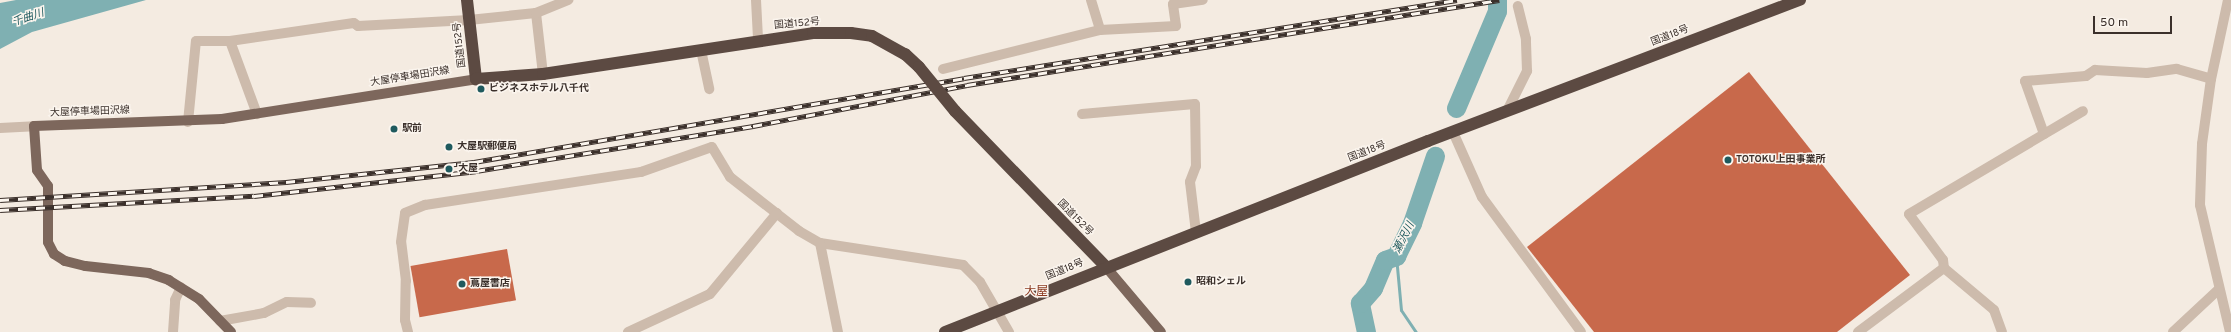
<!DOCTYPE html>
<meta charset="utf-8">
<style>
body{margin:0}
#map{position:relative;width:2231px;height:332px;overflow:hidden;background:#f4ebe1;font-family:Overpass,"Noto Sans JP",sans-serif}
div>[style]{position:absolute}
[style*='--x']{left:calc(var(--x)*1px);top:calc(var(--y)*1px);width:calc(var(--w)*1px);rotate:calc(var(--a)*1deg)}
.water>*{inset:0;background:#7fb0b2}
.stream>*{height:3px;margin:-1.5px;padding:0 1.5px;transform-origin:1.5px;border-radius:1.5px;background:#7fb0b2}
.river>*{height:19px;margin:-9.5px;padding:0 9.5px;transform-origin:9.5px;border-radius:9.5px;background:#7fb0b2}
.building>*{inset:0;background:#c8694b;transform-origin:0 0}
.minor>*{height:10px;margin:-5px;padding:0 5px;transform-origin:5px;border-radius:5px;background:#cdbbac}
.major>*{height:10px;margin:-5px;padding:0 5px;transform-origin:5px;border-radius:5px;background:#7d675c}
.highway>*{height:12px;margin:-6px;padding:0 6px;transform-origin:6px;border-radius:6px;background:#5c4a42}
.rail>*{height:4.5px;margin-top:-2.25px;transform-origin:0;background:repeating-linear-gradient(90deg,#fbf5ee 0 9px,#3b302b 0 18px);box-sizing:border-box;border-block:1px solid #3b302b}
.highway-bridge>*{height:12px;margin:-6px;padding:0 6px;transform-origin:6px;border-radius:6px;background:#5c4a42}
.dots>*{width:11px;height:11px;translate:-50% -50%;box-sizing:border-box;border:2px solid #fbf5ee;border-radius:50%}
span{translate:-50% -50%;white-space:nowrap;text-align:center;line-height:1.15;-webkit-text-stroke:3px #fbf5ee;paint-order:stroke}
.street-label{font-size:10px;color:#3b302b}
.poi-label{font-size:10px;color:#3b302b;font-weight:700}
.left{translate:0 -50%;text-align:left}
.water-label{font-size:11px;color:#1f5a5e;font-style:italic}
.quarter-label{font-size:12px;color:#8c3b22}
.scale{position:absolute;left:2093px;top:16px;width:79px;height:18px;box-sizing:border-box;border:2px solid #3b302b;border-top:0;padding-left:5px;font-size:12px;line-height:14px;white-space:nowrap;color:#3b302b;-webkit-text-stroke:3px #fbf5ee;paint-order:stroke}
</style>
<div id="map">
<div class="water">
<div style="clip-path:polygon(16px 0,146px 0,32px 32px,0 49px,0 3px)"></div>
</div>
<div class="stream">
<div style="--x:1396;--y:256;--w:54;--a:84.7"></div>
<div style="--x:1401;--y:310;--w:27;--a:56"></div>
</div>
<div class="river">
<div style="--x:1456;--y:108;--w:105;--a:-67.1"></div>
<div style="--x:1497;--y:11;--w:11;--a:-90"></div>
<div style="--x:1366;--y:332;--w:30;--a:-102"></div>
<div style="--x:1360;--y:303;--w:20;--a:-49"></div>
<div style="--x:1373;--y:288;--w:30;--a:-67"></div>
<div style="--x:1385;--y:260;--w:12;--a:-20"></div>
<div style="--x:1396;--y:256;--w:37;--a:-64"></div>
<div style="--x:1412;--y:223;--w:71;--a:-71.1"></div>
</div>
<div class="building">
<div style="clip-path:polygon(1749px 72px,1910px 275px,1837px 332px,1594px 332px,1527px 247px)"></div>
<div style="left:507px;top:249px;width:52px;height:98px;rotate:80deg"></div>
</div>
<div class="minor">
<div style="--x:756;--y:0;--w:39;--a:87"></div>
<div style="--x:1091;--y:0;--w:31;--a:73"></div>
<div style="--x:2228;--y:0;--w:81;--a:102.1"></div>
<div style="--x:2211;--y:79;--w:66;--a:97.9"></div>
<div style="--x:2202;--y:144;--w:61;--a:91.9"></div>
<div style="--x:2200;--y:205;--w:130;--a:76.7"></div>
<div style="--x:536;--y:13;--w:61;--a:83.5"></div>
<div style="--x:230;--y:41;--w:78;--a:69.7"></div>
<div style="--x:701;--y:50;--w:40;--a:78"></div>
<div style="--x:943;--y:69;--w:162;--a:-14"></div>
<div style="--x:1100;--y:30;--w:76;--a:-3"></div>
<div style="--x:1176;--y:26;--w:22;--a:-98"></div>
<div style="--x:1173;--y:4;--w:30;--a:-8"></div>
<div style="--x:1507;--y:111;--w:45;--a:-63.4"></div>
<div style="--x:1527;--y:71;--w:32;--a:-92"></div>
<div style="--x:1526;--y:39;--w:34;--a:-104"></div>
<div style="--x:1082;--y:114;--w:113;--a:-5.1"></div>
<div style="--x:1195;--y:104;--w:62;--a:89.1"></div>
<div style="--x:1196;--y:166;--w:17;--a:111"></div>
<div style="--x:1190;--y:182;--w:50;--a:83.2"></div>
<div style="--x:188;--y:122;--w:81;--a:-84.4"></div>
<div style="--x:196;--y:41;--w:34;--a:0"></div>
<div style="--x:230;--y:41;--w:125;--a:-8.3"></div>
<div style="--x:354;--y:23;--w:5;--a:37"></div>
<div style="--x:358;--y:26;--w:111;--a:-3.1"></div>
<div style="--x:469;--y:20;--w:67;--a:-6"></div>
<div style="--x:536;--y:13;--w:35;--a:-22"></div>
<div style="--x:0;--y:128;--w:34;--a:-3"></div>
<div style="--x:1453;--y:132;--w:71;--a:66"></div>
<div style="--x:1482;--y:197;--w:167;--a:53.7"></div>
<div style="--x:2044;--y:134;--w:56;--a:-109.7"></div>
<div style="--x:2025;--y:81;--w:61;--a:-4.7"></div>
<div style="--x:2086;--y:76;--w:11;--a:-34"></div>
<div style="--x:2095;--y:70;--w:52;--a:3.3"></div>
<div style="--x:2147;--y:73;--w:30;--a:-8"></div>
<div style="--x:2177;--y:69;--w:35;--a:16"></div>
<div style="--x:820;--y:243;--w:145;--a:8.7"></div>
<div style="--x:963;--y:265;--w:24;--a:45"></div>
<div style="--x:980;--y:282;--w:58;--a:59.9"></div>
<div style="--x:1944;--y:268;--w:8;--a:-97"></div>
<div style="--x:1943;--y:260;--w:57;--a:-126.5"></div>
<div style="--x:1909;--y:214;--w:202;--a:-30.6"></div>
<div style="--x:220;--y:321;--w:45;--a:-10.3"></div>
<div style="--x:264;--y:313;--w:25;--a:-26"></div>
<div style="--x:287;--y:302;--w:24;--a:2"></div>
<div style="--x:173;--y:332;--w:32;--a:-86"></div>
<div style="--x:175;--y:300;--w:14;--a:-65"></div>
<div style="--x:408;--y:332;--w:12;--a:-104"></div>
<div style="--x:405;--y:320;--w:39;--a:-89"></div>
<div style="--x:406;--y:281;--w:39;--a:-97"></div>
<div style="--x:401;--y:242;--w:29;--a:-82"></div>
<div style="--x:405;--y:213;--w:22;--a:-22"></div>
<div style="--x:425;--y:205;--w:219;--a:-8.7"></div>
<div style="--x:641;--y:172;--w:75;--a:-19.4"></div>
<div style="--x:712;--y:147;--w:35;--a:59"></div>
<div style="--x:730;--y:177;--w:88;--a:38"></div>
<div style="--x:799;--y:231;--w:24;--a:30"></div>
<div style="--x:820;--y:243;--w:91;--a:78.6"></div>
<div style="--x:628;--y:332;--w:90;--a:-24.9"></div>
<div style="--x:710;--y:294;--w:105;--a:-50.4"></div>
<div style="--x:1858;--y:332;--w:107;--a:-36.7"></div>
<div style="--x:1944;--y:268;--w:65;--a:40"></div>
<div style="--x:1994;--y:310;--w:23;--a:70"></div>
<div style="--x:2173;--y:332;--w:62;--a:-43"></div>
</div>
<div class="major">
<div style="--x:1106;--y:267;--w:85;--a:49.8"></div>
<div style="--x:231;--y:332;--w:46;--a:-134.1"></div>
<div style="--x:199;--y:299;--w:36;--a:-148"></div>
<div style="--x:169;--y:280;--w:21;--a:-161"></div>
<div style="--x:149;--y:273;--w:64;--a:-173.8"></div>
<div style="--x:85;--y:266;--w:21;--a:-166"></div>
<div style="--x:65;--y:261;--w:13;--a:-148"></div>
<div style="--x:54;--y:254;--w:13;--a:-117"></div>
<div style="--x:48;--y:242;--w:56;--a:-90"></div>
<div style="--x:48;--y:186;--w:19;--a:-125"></div>
<div style="--x:37;--y:170;--w:44;--a:-93.9"></div>
<div style="--x:34;--y:126;--w:188;--a:-2.1"></div>
<div style="--x:222;--y:119;--w:257;--a:-8.9"></div>
</div>
<div class="highway">
<div style="--x:467;--y:0;--w:80;--a:83.5"></div>
<div style="--x:476;--y:79;--w:67;--a:-4.3"></div>
<div style="--x:543;--y:74;--w:273;--a:-8.6"></div>
<div style="--x:813;--y:33;--w:38;--a:0"></div>
<div style="--x:851;--y:33;--w:21;--a:8"></div>
<div style="--x:872;--y:36;--w:38;--a:29"></div>
<div style="--x:905;--y:54;--w:19;--a:43"></div>
<div style="--x:955;--y:111;--w:217;--a:45.9"></div>
<div style="--x:945;--y:332;--w:519;--a:-21.58"></div>
<div style="--x:1428;--y:141;--w:398;--a:-20.8"></div>
</div>
<div class="rail">
<div style="--x:0;--y:200;--w:287;--a:-3.6"></div>
<div style="--x:286;--y:182;--w:189;--a:-6.1"></div>
<div style="--x:474;--y:162;--w:497;--a:-9.7"></div>
<div style="--x:964;--y:78;--w:499;--a:-9"></div>
<div style="--x:0;--y:210;--w:254;--a:-3.2"></div>
<div style="--x:254;--y:196;--w:223;--a:-6.4"></div>
<div style="--x:476;--y:171;--w:281;--a:-9.2"></div>
<div style="--x:753;--y:126;--w:218;--a:-10.8"></div>
<div style="--x:967;--y:85;--w:539;--a:-9.08"></div>
</div>
<div class="highway-bridge">
<div style="--x:919;--y:67;--w:57;--a:50.7"></div>
</div>
<div class="dots">
<div style="left:481px;top:89px;background:#1f5a5e"></div>
<div style="left:394px;top:129px;background:#1f5a5e"></div>
<div style="left:449px;top:147px;background:#1f5a5e"></div>
<div style="left:1728px;top:160px;background:#1f5a5e"></div>
<div style="left:449px;top:169px;background:#1f5a5e"></div>
<div style="left:1188px;top:282px;background:#1f5a5e"></div>
<div style="left:462px;top:284px;background:#1f5a5e"></div>
</div>
<div class="street-label">
<span style="left:797px;top:24px;rotate:-5deg">国道152号</span>
<span style="left:1670px;top:36px;rotate:-21deg">国道18号</span>
<span style="left:460px;top:45px;rotate:-97deg">国道152号</span>
<span style="left:410px;top:77px;rotate:-9deg">大屋停車場田沢線</span>
<span style="left:90px;top:112px;rotate:-2deg">大屋停車場田沢線</span>
<span style="left:1367px;top:152px;rotate:-21deg">国道18号</span>
<span style="left:1075px;top:218px;rotate:45deg">国道152号</span>
<span style="left:1065px;top:270px;rotate:-22deg">国道18号</span>
</div>
<div class="poi-label">
<span class="left" style="left:489px;top:89px">ビジネスホテル八千代</span>
<span class="left" style="left:402px;top:129px">駅前</span>
<span class="left" style="left:457px;top:147px">大屋駅郵便局</span>
<span class="left" style="left:1736px;top:160px">TOTOKU上田事業所</span>
<span class="left" style="left:458px;top:169px">大屋</span>
<span class="left" style="left:1196px;top:282px">昭和シェル</span>
<span class="left" style="left:470px;top:284px">蔦屋書店</span>
</div>
<div class="water-label">
<span style="left:28px;top:18px;rotate:-18deg">千曲川</span>
<span style="left:1404px;top:238px;rotate:-63deg">瀬沢川</span>
</div>
<div class="quarter-label">
<span style="left:1036px;top:293px">大屋</span>
</div>
<div class="scale">50 m</div>
</div>
